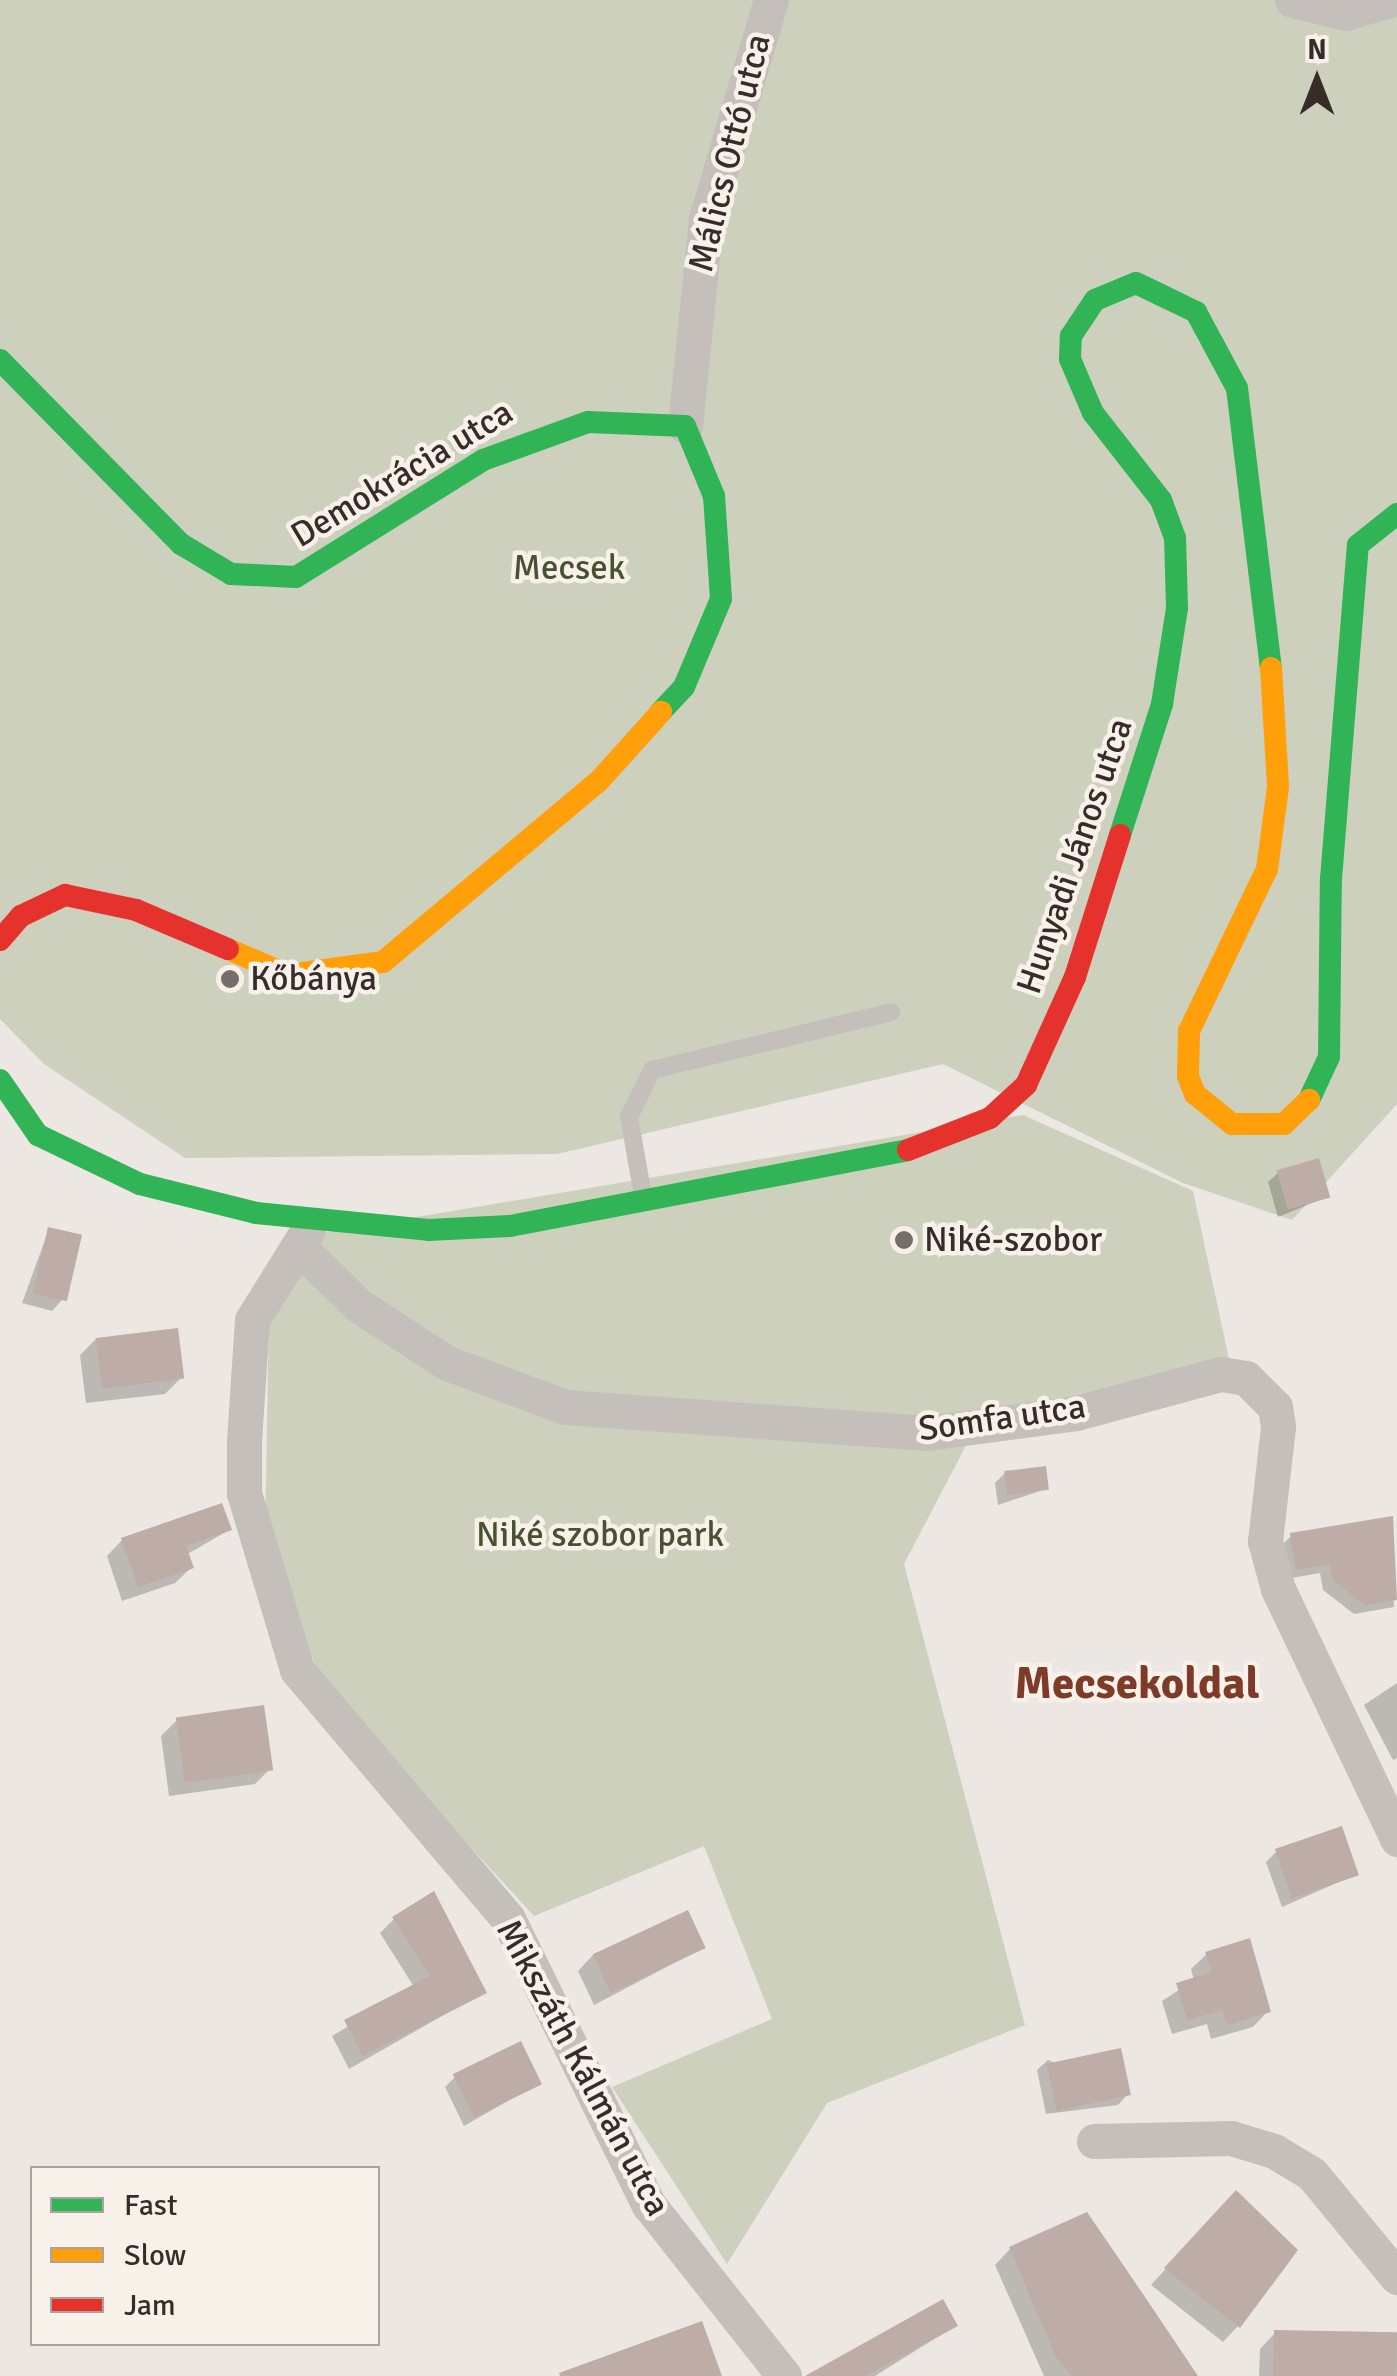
<!DOCTYPE html>
<meta charset="utf-8">
<style>
body{margin:0}
#map{position:relative;width:1397px;height:2376px;overflow:hidden;background:#ece7e2;font-family:Signika,sans-serif}
div>[style]{position:absolute}
[style*='--x']{left:calc(var(--x)*1px);top:calc(var(--y)*1px);width:calc(var(--w)*1px);rotate:calc(var(--a)*1deg)}
.green>*{inset:0;background:#cdd0bd}
.shadow>*{inset:0;background:#0003}
.building>*{inset:0;background:#beaca6;transform-origin:0 0}
.lane>*{height:18px;margin:-9px;padding:0 9px;transform-origin:9px;border-radius:9px;background:#c5bfbb}
.street>*{height:35px;margin:-17.5px;padding:0 17.5px;transform-origin:17.5px;border-radius:17.5px;background:#c5bfbb}
.fast>*{height:22px;margin:-11px;padding:0 11px;transform-origin:11px;border-radius:11px;background:#30b455}
.slow>*{height:22px;margin:-11px;padding:0 11px;transform-origin:11px;border-radius:11px;background:#ff9f0a}
.jam>*{height:22px;margin:-11px;padding:0 11px;transform-origin:11px;border-radius:11px;background:#e5322d}
.dots>*{width:28px;height:28px;translate:-50% -50%;box-sizing:border-box;border:5px solid #f8f1ea;border-radius:50%}
span{translate:-50% -50%;white-space:nowrap;text-align:center;line-height:1.15;-webkit-text-stroke:9px #f8f1ea;paint-order:stroke}
.street-label{font-size:35px;color:#362d29}
.park-label{font-size:35px;color:#465230}
.poi-label{font-size:35px;color:#362d29}
.left{translate:0 -50%;text-align:left}
.district-label{font-size:45px;color:#7d3c2a;font-weight:700}
.legend{position:absolute;left:30px;top:2166px;width:350px;height:180px;box-sizing:border-box;background:#f8f1ea;border:2px solid #aaa39d;margin:0;padding:12px 18px;list-style:none;font-size:30px;color:#362d29}
.legend li{display:flex;align-items:center;gap:20px;height:50px}
.legend b{width:50px;border:2px solid #aaa39d}
.north{position:absolute;left:1267px;top:30px;width:100px;height:100px;-webkit-text-stroke:8px #f8f1ea;paint-order:stroke;rotate:0deg;font-size:28px;font-weight:700;line-height:40px;text-align:center;color:#362d29}
.north::after{content:'';display:block;margin:auto;width:35px;height:45px;background:#362d29;clip-path:polygon(50% 0,100% 100%,50% 72%,0 100%)}
</style>
<div id="map">
<div class="green">
<div style="clip-path:polygon(0 0,1397px 0,1397px 1104px,1292px 1220px,1183px 1183px,943px 1064px,557px 1154px,185px 1158px,44px 1064px,0 1019px)"></div>
<div style="clip-path:polygon(1023px 1115px,1193px 1191px,1229px 1359px,972px 1434px,904px 1564px,1025px 2025px,827px 2103px,727px 2264px,612px 2087px,772px 2019px,704px 1846px,534px 1916px,325px 1689px,265px 1541px,269px 1313px,316px 1234px)"></div>
</div>
<div class="shadow">
<div style="clip-path:polygon(1279px 1172px,1327px 1197px,1278px 1217px,1268px 1182px)"></div>
<div style="clip-path:polygon(49px 1229px,62px 1300px,52px 1311px,22px 1303px)"></div>
<div style="clip-path:polygon(96px 1339px,181px 1378px,165px 1394px,86px 1403px,80px 1355px)"></div>
<div style="clip-path:polygon(1005px 1473px,1046px 1489px,998px 1505px,995px 1483px)"></div>
<div style="clip-path:polygon(1391px 1519px,1394px 1607px,1354px 1614px,1323px 1590px,1320px 1573px,1286px 1579px,1281px 1546px,1291px 1536px)"></div>
<div style="clip-path:polygon(229px 1530px,186px 1555px,191px 1568px,175px 1583px,122px 1601px,107px 1556px,122px 1540px)"></div>
<div style="clip-path:polygon(1397px 1683px,1397px 1758px,1393px 1760px,1364px 1705px)"></div>
<div style="clip-path:polygon(177px 1720px,270px 1769px,255px 1784px,169px 1796px,161px 1736px)"></div>
<div style="clip-path:polygon(1276px 1852px,1357px 1874px,1282px 1907px,1266px 1862px)"></div>
<div style="clip-path:polygon(394px 1919px,484px 1992px,349px 2069px,332px 2036px,414px 1987px,380px 1933px)"></div>
<div style="clip-path:polygon(703px 1948px,594px 2005px,578px 1971px,593px 1955px)"></div>
<div style="clip-path:polygon(1207px 1954px,1268px 2011px,1253px 2027px,1211px 2039px,1207px 2024px,1172px 2034px,1162px 2001px,1194px 1980px,1191px 1969px)"></div>
<div style="clip-path:polygon(1048px 2060px,1128px 2094px,1118px 2105px,1046px 2114px,1037px 2070px)"></div>
<div style="clip-path:polygon(455px 2077px,539px 2083px,464px 2126px,445px 2087px)"></div>
<div style="clip-path:polygon(1221px 2209px,1238px 2326px,1223px 2342px,1151px 2285px)"></div>
<div style="clip-path:polygon(1010px 2249px,1191px 2376px,1044px 2376px,995px 2265px)"></div>
<div style="clip-path:polygon(955px 2326px,875px 2376px,816px 2376px)"></div>
<div style="clip-path:polygon(1275px 2333px,1397px 2334px,1397px 2376px,1259px 2376px,1260px 2349px)"></div>
</div>
<div class="building">
<div style="left:1319px;top:1158px;width:41px;height:44px;rotate:74deg"></div>
<div style="left:48px;top:1227px;width:35px;height:68px;rotate:13deg"></div>
<div style="left:178px;top:1328px;width:51px;height:83px;rotate:83deg"></div>
<div style="left:1046px;top:1466px;width:24px;height:42px;rotate:83deg"></div>
<div style="clip-path:polygon(222px 1503px,232px 1530px,186px 1546px,194px 1568px,138px 1587px,121px 1538px)"></div>
<div style="clip-path:polygon(1393px 1516px,1397px 1600px,1364px 1605px,1333px 1580px,1329px 1564px,1296px 1570px,1290px 1533px)"></div>
<div style="left:264px;top:1705px;width:66px;height:89px;rotate:82deg"></div>
<div style="left:1342px;top:1826px;width:52px;height:71px;rotate:71deg"></div>
<div style="clip-path:polygon(434px 1891px,487px 1993px,363px 2056px,344px 2020px,430px 1976px,392px 1917px)"></div>
<div style="left:688px;top:1910px;width:42px;height:105px;rotate:65deg"></div>
<div style="clip-path:polygon(1250px 1938px,1271px 2012px,1227px 2025px,1222px 2010px,1187px 2020px,1176px 1983px,1212px 1972px,1205px 1952px)"></div>
<div style="left:521px;top:2041px;width:48px;height:76px;rotate:64deg"></div>
<div style="left:1121px;top:2048px;width:48px;height:76px;rotate:78deg"></div>
<div style="clip-path:polygon(1236px 2190px,1298px 2250px,1240px 2328px,1164px 2268px)"></div>
<div style="clip-path:polygon(1087px 2212px,1143px 2294px,1198px 2376px,1072px 2376px,1056px 2357px,1009px 2247px)"></div>
<div style="clip-path:polygon(943px 2299px,958px 2326px,865px 2376px,805px 2376px)"></div>
<div style="clip-path:polygon(702px 2321px,722px 2376px,560px 2376px,559px 2373px)"></div>
<div style="left:1274px;top:2330px;width:123px;height:46px;rotate:1deg"></div>
</div>
<div class="lane">
<div style="--x:643;--y:1196;--w:80;--a:-100"></div>
<div style="--x:629;--y:1117;--w:52;--a:-63.9"></div>
<div style="--x:652;--y:1070;--w:246;--a:-13.6"></div>
</div>
<div class="street">
<div style="--x:1292;--y:0;--w:55;--a:13.8"></div>
<div style="--x:1345;--y:13;--w:47;--a:-16.1"></div>
<div style="--x:685;--y:426;--w:208;--a:-84.2"></div>
<div style="--x:706;--y:219;--w:228;--a:-73.5"></div>
<div style="--x:308;--y:1230;--w:106;--a:121.9"></div>
<div style="--x:252;--y:1320;--w:122;--a:93.8"></div>
<div style="--x:244;--y:1442;--w:51;--a:90"></div>
<div style="--x:244;--y:1493;--w:185;--a:73.3"></div>
<div style="--x:297;--y:1670;--w:326;--a:49.7"></div>
<div style="--x:508;--y:1919;--w:319;--a:63.8"></div>
<div style="--x:649;--y:2205;--w:218;--a:51.7"></div>
<div style="--x:301;--y:1249;--w:80;--a:44.5"></div>
<div style="--x:358;--y:1305;--w:106;--a:33.1"></div>
<div style="--x:447;--y:1363;--w:126;--a:20.4"></div>
<div style="--x:565;--y:1407;--w:364;--a:4.1"></div>
<div style="--x:928;--y:1433;--w:149;--a:-7.7"></div>
<div style="--x:1076;--y:1413;--w:150;--a:-15.1"></div>
<div style="--x:1221;--y:1374;--w:25;--a:9"></div>
<div style="--x:1246;--y:1378;--w:41;--a:45"></div>
<div style="--x:1275;--y:1407;--w:20;--a:81"></div>
<div style="--x:1278;--y:1427;--w:115;--a:96.5"></div>
<div style="--x:1265;--y:1541;--w:50;--a:74.8"></div>
<div style="--x:1278;--y:1589;--w:277;--a:64.5"></div>
<div style="--x:1094;--y:2141;--w:137;--a:-1.3"></div>
<div style="--x:1231;--y:2138;--w:45;--a:16.8"></div>
<div style="--x:1274;--y:2151;--w:44;--a:31.2"></div>
<div style="--x:1312;--y:2174;--w:134;--a:50.5"></div>
</div>
<div class="fast">
<div style="--x:0;--y:360;--w:258;--a:45.5"></div>
<div style="--x:181;--y:544;--w:58;--a:31"></div>
<div style="--x:231;--y:574;--w:65;--a:2.6"></div>
<div style="--x:296;--y:577;--w:221;--a:-32"></div>
<div style="--x:483;--y:460;--w:112;--a:-19.9"></div>
<div style="--x:588;--y:422;--w:97;--a:2.4"></div>
<div style="--x:685;--y:426;--w:76;--a:67.5"></div>
<div style="--x:714;--y:496;--w:103;--a:86.1"></div>
<div style="--x:721;--y:599;--w:95;--a:112.8"></div>
<div style="--x:684;--y:687;--w:34;--a:133"></div>
<div style="--x:1120;--y:835;--w:138;--a:-72.2"></div>
<div style="--x:1162;--y:704;--w:97;--a:-81.1"></div>
<div style="--x:1177;--y:608;--w:70;--a:-91.6"></div>
<div style="--x:1175;--y:538;--w:40;--a:-110.2"></div>
<div style="--x:1161;--y:500;--w:110;--a:-128"></div>
<div style="--x:1093;--y:413;--w:59;--a:-113.1"></div>
<div style="--x:1070;--y:359;--w:23;--a:-88"></div>
<div style="--x:1071;--y:336;--w:43;--a:-56.3"></div>
<div style="--x:1095;--y:300;--w:44;--a:-22.5"></div>
<div style="--x:1136;--y:283;--w:67;--a:25.8"></div>
<div style="--x:1196;--y:312;--w:86;--a:61.7"></div>
<div style="--x:1237;--y:388;--w:282;--a:83.1"></div>
<div style="--x:0;--y:1080;--w:67;--a:55.4"></div>
<div style="--x:38;--y:1135;--w:113;--a:25.7"></div>
<div style="--x:140;--y:1184;--w:120;--a:14"></div>
<div style="--x:256;--y:1213;--w:173;--a:5.6"></div>
<div style="--x:428;--y:1230;--w:82;--a:-2.8"></div>
<div style="--x:510;--y:1226;--w:405;--a:-10.8"></div>
<div style="--x:1309;--y:1100;--w:47;--a:-65.1"></div>
<div style="--x:1329;--y:1057;--w:178;--a:-89.4"></div>
<div style="--x:1331;--y:879;--w:335;--a:-85.4"></div>
<div style="--x:1358;--y:545;--w:50;--a:-38.5"></div>
</div>
<div class="slow">
<div style="--x:1271;--y:668;--w:119;--a:86.6"></div>
<div style="--x:1278;--y:787;--w:83;--a:97.6"></div>
<div style="--x:1267;--y:869;--w:180;--a:115.7"></div>
<div style="--x:1189;--y:1031;--w:45;--a:91.3"></div>
<div style="--x:1188;--y:1076;--w:19;--a:69"></div>
<div style="--x:1195;--y:1094;--w:48;--a:39"></div>
<div style="--x:1232;--y:1124;--w:52;--a:0"></div>
<div style="--x:1284;--y:1124;--w:35;--a:-44"></div>
<div style="--x:228;--y:949;--w:65;--a:23.4"></div>
<div style="--x:288;--y:975;--w:96;--a:-7.8"></div>
<div style="--x:383;--y:962;--w:282;--a:-40"></div>
<div style="--x:599;--y:781;--w:93;--a:-48.1"></div>
</div>
<div class="jam">
<div style="--x:0;--y:940;--w:32;--a:-49"></div>
<div style="--x:21;--y:916;--w:49;--a:-25.5"></div>
<div style="--x:65;--y:895;--w:73;--a:11.9"></div>
<div style="--x:136;--y:910;--w:100;--a:23"></div>
<div style="--x:908;--y:1150;--w:88;--a:-21.3"></div>
<div style="--x:990;--y:1118;--w:49;--a:-42.5"></div>
<div style="--x:1026;--y:1085;--w:119;--a:-65.6"></div>
<div style="--x:1075;--y:977;--w:149;--a:-72.4"></div>
</div>
<div class="dots">
<div style="left:230px;top:979px;background:#766e6a"></div>
<div style="left:904px;top:1240px;background:#766e6a"></div>
</div>
<div class="street-label">
<span style="left:730px;top:153px;rotate:-76deg">Málics Ottó utca</span>
<span style="left:402px;top:474px;rotate:-31deg">Demokrácia utca</span>
<span style="left:1075px;top:856px;rotate:-71deg">Hunyadi János utca</span>
<span style="left:1002px;top:1418px;rotate:-8deg">Somfa utca</span>
<span style="left:583px;top:2068px;rotate:62deg">Mikszáth Kálmán utca</span>
</div>
<div class="park-label">
<span style="left:569px;top:568px">Mecsek</span>
<span style="left:600px;top:1535px">Niké szobor park</span>
</div>
<div class="poi-label">
<span class="left" style="left:250px;top:979px">Kőbánya</span>
<span class="left" style="left:924px;top:1240px">Niké-szobor</span>
</div>
<div class="district-label">
<span style="left:1137px;top:1684px">Mecsekoldal</span>
</div>
<ul class="legend">
<li><b style="height:12px;background:#30b455"></b>Fast</li>
<li><b style="height:12px;background:#ff9f0a"></b>Slow</li>
<li><b style="height:12px;background:#e5322d"></b>Jam</li>
</ul>
<div class="north">N</div>
</div>
